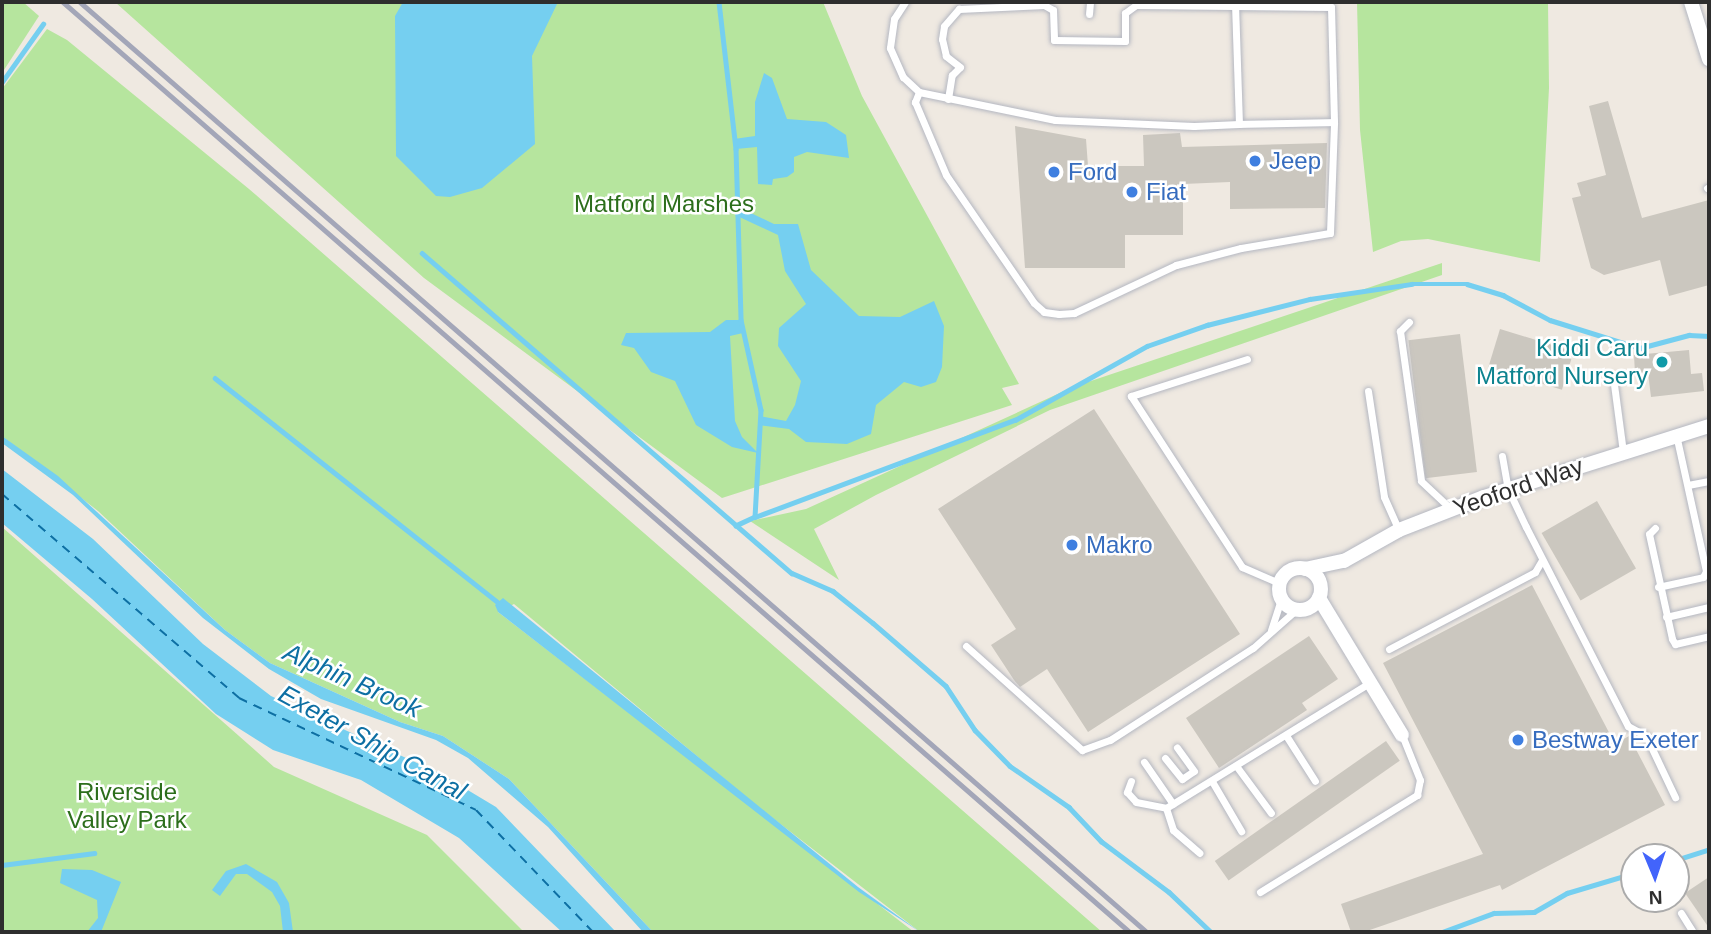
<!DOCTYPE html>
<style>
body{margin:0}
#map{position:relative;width:1711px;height:934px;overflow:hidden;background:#efe9e1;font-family:Helvetica,sans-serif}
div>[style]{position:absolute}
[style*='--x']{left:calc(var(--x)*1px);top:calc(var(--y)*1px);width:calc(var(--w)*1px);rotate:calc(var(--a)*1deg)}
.green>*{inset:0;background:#b6e59e}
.water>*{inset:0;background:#75cff0}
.stream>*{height:4.5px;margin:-2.25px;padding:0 2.25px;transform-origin:2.25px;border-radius:2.25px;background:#75cff0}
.ferry>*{height:2px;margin-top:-1px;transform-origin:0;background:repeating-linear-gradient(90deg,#0d6fa3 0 9px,transparent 0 16px)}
.building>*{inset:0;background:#cbc7bf;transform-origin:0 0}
.roads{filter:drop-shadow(0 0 2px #b4b7c1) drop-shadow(0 0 2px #b4b7c1)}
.lane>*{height:7px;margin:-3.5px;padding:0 3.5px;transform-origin:3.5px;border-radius:3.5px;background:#fff}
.street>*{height:14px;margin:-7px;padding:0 7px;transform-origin:7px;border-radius:7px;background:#fff}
.street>.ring{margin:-7px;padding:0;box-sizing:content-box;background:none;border:14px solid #fff;border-radius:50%}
.rail>*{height:4.5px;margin:-2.25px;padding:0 2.25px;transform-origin:2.25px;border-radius:2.25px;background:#a3a6b8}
.dots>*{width:19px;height:19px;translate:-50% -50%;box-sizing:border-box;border:4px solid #fff;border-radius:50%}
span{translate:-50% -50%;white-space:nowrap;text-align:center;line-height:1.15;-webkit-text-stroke:5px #fff;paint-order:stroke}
.shop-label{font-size:24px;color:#366cbe}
.left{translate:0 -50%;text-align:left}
.park-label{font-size:24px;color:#2c6e1b}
.culture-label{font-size:24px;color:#0d838f}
.right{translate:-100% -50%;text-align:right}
.street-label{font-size:24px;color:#2e2e2e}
.water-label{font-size:26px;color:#0d6fa3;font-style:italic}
.frame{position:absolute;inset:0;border:4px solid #2e2e2e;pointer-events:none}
.north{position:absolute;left:1620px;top:843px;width:70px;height:70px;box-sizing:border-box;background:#fff;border:2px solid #ababab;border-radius:50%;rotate:178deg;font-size:19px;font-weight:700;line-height:28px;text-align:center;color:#2e2e2e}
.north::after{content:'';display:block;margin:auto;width:24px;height:32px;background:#4264fb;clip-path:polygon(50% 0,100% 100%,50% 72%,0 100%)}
</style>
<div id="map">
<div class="green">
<div style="clip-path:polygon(2px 2px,23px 2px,39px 16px,2px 73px)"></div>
<div style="clip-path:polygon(115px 2px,823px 2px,862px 96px,1019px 384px,1002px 388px,1012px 405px,722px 498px,424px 278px)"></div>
<div style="clip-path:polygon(1357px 2px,1548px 2px,1549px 88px,1540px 262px,1428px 239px,1401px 241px,1373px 252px,1360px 130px)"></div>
<div style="clip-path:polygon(47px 29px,67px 40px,249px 189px,1102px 932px,920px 932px,757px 806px,514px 604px,498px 612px,914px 932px,653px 932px,509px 779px,443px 736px,400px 722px,270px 663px,225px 630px,98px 511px,2px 436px,2px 89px)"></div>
<div style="clip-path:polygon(1442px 263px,1442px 275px,1050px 410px,876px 495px,814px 529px,839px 580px,750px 521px,806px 509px,1073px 387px)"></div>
<div style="clip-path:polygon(2px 527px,274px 767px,427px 835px,524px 932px,2px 932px)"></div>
</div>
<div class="water">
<div style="clip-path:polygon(403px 2px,558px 2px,532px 56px,535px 144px,482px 188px,450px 197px,436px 196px,396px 156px,395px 16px)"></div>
<div style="clip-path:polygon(764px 73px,772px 78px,787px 119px,826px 122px,846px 135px,849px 158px,807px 152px,794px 157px,794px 172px,787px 177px,773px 179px,772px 185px,758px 184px,757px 147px,736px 149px,734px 139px,755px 136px,755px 102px)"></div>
<div style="clip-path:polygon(734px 205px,774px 224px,798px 224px,811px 270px,859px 316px,900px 317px,934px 301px,944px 326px,942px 367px,936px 382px,921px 387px,904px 382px,876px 405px,871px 434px,847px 444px,806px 442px,789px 429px,759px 425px,760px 416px,786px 421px,795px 405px,801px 381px,778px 346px,779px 328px,806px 304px,785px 271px,778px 235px,735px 215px)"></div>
<div style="clip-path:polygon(726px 320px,741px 320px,743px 333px,730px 336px,735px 421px,742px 437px,758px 453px,732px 447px,696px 425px,675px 381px,651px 372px,634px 348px,621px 345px,626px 333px,710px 332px)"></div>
<div style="clip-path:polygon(2px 436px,58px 476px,225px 630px,270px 663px,400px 722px,443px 736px,509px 779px,653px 932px,643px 932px,548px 827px,468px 758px,436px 740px,321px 699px,269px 669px,203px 618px,73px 495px,2px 443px)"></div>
<div style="clip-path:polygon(2px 469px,93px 539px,203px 644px,271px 696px,441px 774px,496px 807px,616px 932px,562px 932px,459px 838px,361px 780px,273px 750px,216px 714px,92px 599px,2px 523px)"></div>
<div style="clip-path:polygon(503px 598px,858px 887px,920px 932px,859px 892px,498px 612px,495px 605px)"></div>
<div style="clip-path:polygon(246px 864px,277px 882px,289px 903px,293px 932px,283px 932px,280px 906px,272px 892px,247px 874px,236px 874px,220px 896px,212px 890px,226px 871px)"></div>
<div style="clip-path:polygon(62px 869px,92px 870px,121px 882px,101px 932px,87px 932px,98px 918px,97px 900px,60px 883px)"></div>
</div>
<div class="stream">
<div style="--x:719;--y:2;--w:148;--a:83.4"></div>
<div style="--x:736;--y:149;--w:171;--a:88.3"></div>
<div style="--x:741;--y:320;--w:92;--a:77.5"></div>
<div style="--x:761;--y:410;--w:107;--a:93.2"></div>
<div style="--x:755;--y:517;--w:21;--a:155"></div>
<div style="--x:2;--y:82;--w:71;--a:-54.7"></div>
<div style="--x:422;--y:253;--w:489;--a:40.9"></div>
<div style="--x:792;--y:573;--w:45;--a:23.7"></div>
<div style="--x:833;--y:591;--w:51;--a:38.7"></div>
<div style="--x:873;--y:623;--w:96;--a:40.8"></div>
<div style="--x:946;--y:686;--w:53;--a:56.6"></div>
<div style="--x:975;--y:730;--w:50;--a:45.8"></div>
<div style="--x:1010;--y:766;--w:72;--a:34.8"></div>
<div style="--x:1069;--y:807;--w:47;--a:46.7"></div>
<div style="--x:1101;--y:841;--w:85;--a:36.9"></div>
<div style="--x:1169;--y:892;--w:58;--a:43.6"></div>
<div style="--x:215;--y:378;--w:364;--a:38.4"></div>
<div style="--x:755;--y:517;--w:278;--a:-20.5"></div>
<div style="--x:1015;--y:420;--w:151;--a:-29.3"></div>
<div style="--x:1147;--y:346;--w:64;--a:-19.3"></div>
<div style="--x:1207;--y:325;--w:106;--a:-14.2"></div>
<div style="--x:1310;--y:299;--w:103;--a:-8.4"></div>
<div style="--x:1412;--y:284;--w:55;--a:0"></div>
<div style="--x:1467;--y:284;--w:38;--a:17"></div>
<div style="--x:1503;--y:295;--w:53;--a:28"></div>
<div style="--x:1550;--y:320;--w:94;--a:17.3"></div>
<div style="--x:1640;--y:348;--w:51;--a:-14.9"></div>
<div style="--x:1689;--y:335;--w:20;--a:3"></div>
<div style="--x:1676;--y:860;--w:35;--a:-18"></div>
<div style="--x:2;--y:865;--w:93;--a:-7.4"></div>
<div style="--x:1442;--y:932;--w:55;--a:-20.1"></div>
<div style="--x:1494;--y:913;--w:40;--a:-1.4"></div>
<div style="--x:1534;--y:912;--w:38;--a:-30"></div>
<div style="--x:1567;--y:893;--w:70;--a:-16.6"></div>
</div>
<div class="ferry">
<div style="--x:2;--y:494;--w:313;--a:40.7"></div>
<div style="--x:239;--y:698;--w:262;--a:25.3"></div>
<div style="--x:476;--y:810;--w:169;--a:46.2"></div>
</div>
<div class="building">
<div style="clip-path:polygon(1608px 101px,1642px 218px,1709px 200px,1709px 285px,1669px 296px,1660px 260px,1604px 275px,1591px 268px,1572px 198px,1581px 196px,1577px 183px,1606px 175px,1589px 106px)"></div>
<div style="clip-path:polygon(1015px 126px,1086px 139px,1088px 166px,1144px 166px,1143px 135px,1180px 133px,1182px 147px,1327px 143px,1325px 208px,1230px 209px,1230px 182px,1183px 184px,1183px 235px,1125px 235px,1125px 268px,1025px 268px)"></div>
<div style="left:1500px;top:329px;width:77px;height:40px;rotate:17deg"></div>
<div style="left:1460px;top:334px;width:139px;height:52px;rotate:83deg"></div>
<div style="clip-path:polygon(1689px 350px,1691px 374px,1702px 373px,1704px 391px,1651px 397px,1648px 373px,1635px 374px,1634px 355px)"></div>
<div style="clip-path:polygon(1094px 409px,1240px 634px,1088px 732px,1047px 669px,1020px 687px,1014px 680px,991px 645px,1016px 629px,938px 509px)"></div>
<div style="left:1597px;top:501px;width:78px;height:64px;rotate:60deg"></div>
<div style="clip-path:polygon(1532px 585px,1615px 744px,1629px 736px,1665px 805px,1502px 890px,1500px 885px,1364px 932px,1351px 932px,1341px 904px,1483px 854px,1383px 663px)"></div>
<div style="clip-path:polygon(1309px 636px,1338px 679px,1302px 703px,1307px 710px,1219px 768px,1186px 718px)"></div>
<div style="left:1386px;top:741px;width:24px;height:209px;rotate:55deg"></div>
<div style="clip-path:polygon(1709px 877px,1709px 928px,1685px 893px)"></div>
</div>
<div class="roads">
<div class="lane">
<div style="--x:905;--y:2;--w:20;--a:123"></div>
<div style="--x:894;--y:19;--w:29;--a:98"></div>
<div style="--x:890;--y:48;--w:32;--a:66"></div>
<div style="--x:903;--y:77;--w:22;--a:43"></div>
<div style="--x:919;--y:92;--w:139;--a:11.6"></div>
<div style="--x:1055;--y:120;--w:139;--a:2.5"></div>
<div style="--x:1194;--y:126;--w:45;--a:-2.5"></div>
<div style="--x:1239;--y:124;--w:121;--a:-91.9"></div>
<div style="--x:1089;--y:14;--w:12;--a:-85"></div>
<div style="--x:919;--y:92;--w:11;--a:112"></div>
<div style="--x:915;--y:102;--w:79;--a:67"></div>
<div style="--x:946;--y:175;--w:155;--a:55.5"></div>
<div style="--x:1034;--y:303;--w:13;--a:42"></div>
<div style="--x:1044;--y:312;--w:15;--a:8"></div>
<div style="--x:1059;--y:314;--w:15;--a:-4"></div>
<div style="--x:1074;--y:313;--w:113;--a:-25.2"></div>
<div style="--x:1176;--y:265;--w:67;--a:-14.7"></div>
<div style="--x:1241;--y:248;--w:90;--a:-9.6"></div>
<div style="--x:1330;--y:233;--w:111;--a:-87.9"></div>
<div style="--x:948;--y:99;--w:24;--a:-81"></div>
<div style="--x:952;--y:75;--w:11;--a:-45"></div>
<div style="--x:960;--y:67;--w:18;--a:-142"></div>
<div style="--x:946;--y:56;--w:17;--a:-103"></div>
<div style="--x:942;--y:39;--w:13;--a:-81"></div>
<div style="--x:944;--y:26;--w:23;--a:-49"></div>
<div style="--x:959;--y:9;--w:85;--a:-2.7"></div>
<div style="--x:1044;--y:5;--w:10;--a:29"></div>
<div style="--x:1053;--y:10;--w:30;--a:88"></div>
<div style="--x:1054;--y:40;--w:71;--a:0.8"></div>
<div style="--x:1125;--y:41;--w:28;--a:-90"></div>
<div style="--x:1125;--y:13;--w:14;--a:-36"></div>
<div style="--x:1136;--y:5;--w:195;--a:0.6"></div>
<div style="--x:1331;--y:7;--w:115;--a:88.5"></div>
<div style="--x:1334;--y:122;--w:95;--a:178.8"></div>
<div style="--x:1707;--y:188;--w:2;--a:-27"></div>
<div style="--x:1409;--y:322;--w:13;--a:135"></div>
<div style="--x:1400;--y:331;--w:151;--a:82"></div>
<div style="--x:1421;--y:481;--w:41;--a:43"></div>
<div style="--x:1247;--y:359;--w:122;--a:162.3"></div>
<div style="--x:1131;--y:396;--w:204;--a:57"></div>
<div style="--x:1242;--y:567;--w:40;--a:23.4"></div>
<div style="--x:1613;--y:377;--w:76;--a:82.4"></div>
<div style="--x:1368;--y:391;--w:107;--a:81.4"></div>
<div style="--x:1384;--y:497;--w:36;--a:66"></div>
<div style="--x:1502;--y:456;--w:34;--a:80"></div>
<div style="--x:1508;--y:489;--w:42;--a:64.7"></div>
<div style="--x:1526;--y:527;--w:224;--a:62.9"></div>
<div style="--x:1628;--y:726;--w:21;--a:29"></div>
<div style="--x:1646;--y:736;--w:68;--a:64.6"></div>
<div style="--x:1688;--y:485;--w:21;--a:-11"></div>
<div style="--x:1655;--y:528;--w:8;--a:135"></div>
<div style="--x:1649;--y:534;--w:107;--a:77.6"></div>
<div style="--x:1672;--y:639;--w:6;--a:59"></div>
<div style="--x:1675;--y:644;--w:35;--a:-13"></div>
<div style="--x:1658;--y:587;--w:46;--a:-12.5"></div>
<div style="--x:1703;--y:577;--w:7;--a:-63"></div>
<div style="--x:1706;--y:571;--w:139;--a:-102.4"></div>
<div style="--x:1666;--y:617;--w:44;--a:-13.1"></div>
<div style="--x:1271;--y:630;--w:32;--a:-72"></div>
<div style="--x:966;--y:646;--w:156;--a:41.9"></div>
<div style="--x:1082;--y:750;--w:30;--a:-20"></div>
<div style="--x:1110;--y:740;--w:170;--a:-32.8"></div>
<div style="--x:1253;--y:648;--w:57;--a:-41.5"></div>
<div style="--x:1389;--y:649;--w:165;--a:-27.8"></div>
<div style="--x:1535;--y:572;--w:14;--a:-60"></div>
<div style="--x:1287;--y:737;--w:52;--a:57.5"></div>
<div style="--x:1165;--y:758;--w:27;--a:51"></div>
<div style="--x:1182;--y:779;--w:14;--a:-34"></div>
<div style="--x:1194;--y:771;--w:29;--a:-126"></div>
<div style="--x:1144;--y:762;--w:51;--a:55.4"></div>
<div style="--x:1237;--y:767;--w:57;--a:53.5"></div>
<div style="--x:1131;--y:781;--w:12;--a:110"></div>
<div style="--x:1127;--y:792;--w:13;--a:48"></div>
<div style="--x:1136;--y:802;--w:31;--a:11"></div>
<div style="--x:1166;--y:808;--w:241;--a:-31.6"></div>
<div style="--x:1213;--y:783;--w:56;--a:59.7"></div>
<div style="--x:1166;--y:808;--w:23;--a:72"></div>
<div style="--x:1173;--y:830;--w:35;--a:41"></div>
<div style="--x:1260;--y:892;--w:185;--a:-31.7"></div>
<div style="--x:1417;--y:795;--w:15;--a:-79"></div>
<div style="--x:1420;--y:780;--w:48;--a:-111.8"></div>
<div style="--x:1681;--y:913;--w:22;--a:58"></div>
</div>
<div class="street">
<div style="--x:1691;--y:2;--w:60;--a:72.5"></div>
<div class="ring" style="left:1279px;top:568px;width:28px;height:28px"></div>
<div style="--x:1305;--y:569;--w:40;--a:-12"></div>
<div style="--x:1344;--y:561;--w:63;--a:-29.4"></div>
<div style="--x:1399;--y:530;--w:91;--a:-21.2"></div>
<div style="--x:1484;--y:497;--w:236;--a:-17.5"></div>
<div style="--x:1319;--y:598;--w:160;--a:58.8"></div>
</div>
</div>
<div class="rail">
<div style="--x:63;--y:2;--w:1415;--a:41.08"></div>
<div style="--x:80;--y:2;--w:1415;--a:41.08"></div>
</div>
<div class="dots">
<div style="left:1255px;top:161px;background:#3f7fe0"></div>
<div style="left:1054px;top:172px;background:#3f7fe0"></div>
<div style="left:1132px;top:192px;background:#3f7fe0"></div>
<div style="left:1662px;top:362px;background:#0f9aa8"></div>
<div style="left:1072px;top:545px;background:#3f7fe0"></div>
<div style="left:1518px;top:740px;background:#3f7fe0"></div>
</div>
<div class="shop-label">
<span class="left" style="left:1269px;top:161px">Jeep</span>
<span class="left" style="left:1068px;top:172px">Ford</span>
<span class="left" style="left:1146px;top:192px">Fiat</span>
<span class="left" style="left:1086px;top:545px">Makro</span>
<span class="left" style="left:1532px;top:740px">Bestway Exeter</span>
</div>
<div class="park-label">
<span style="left:664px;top:204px">Matford Marshes</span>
<span style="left:127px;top:806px">Riverside<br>Valley Park</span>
</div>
<div class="culture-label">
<span class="right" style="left:1648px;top:362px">Kiddi Caru<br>Matford Nursery</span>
</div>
<div class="street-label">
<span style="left:1518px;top:487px;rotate:-19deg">Yeoford Way</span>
</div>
<div class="water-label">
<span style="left:352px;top:681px;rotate:24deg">Alphin Brook</span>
<span style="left:372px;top:743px;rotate:29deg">Exeter Ship Canal</span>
</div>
<div class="frame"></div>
<div class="north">N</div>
</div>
